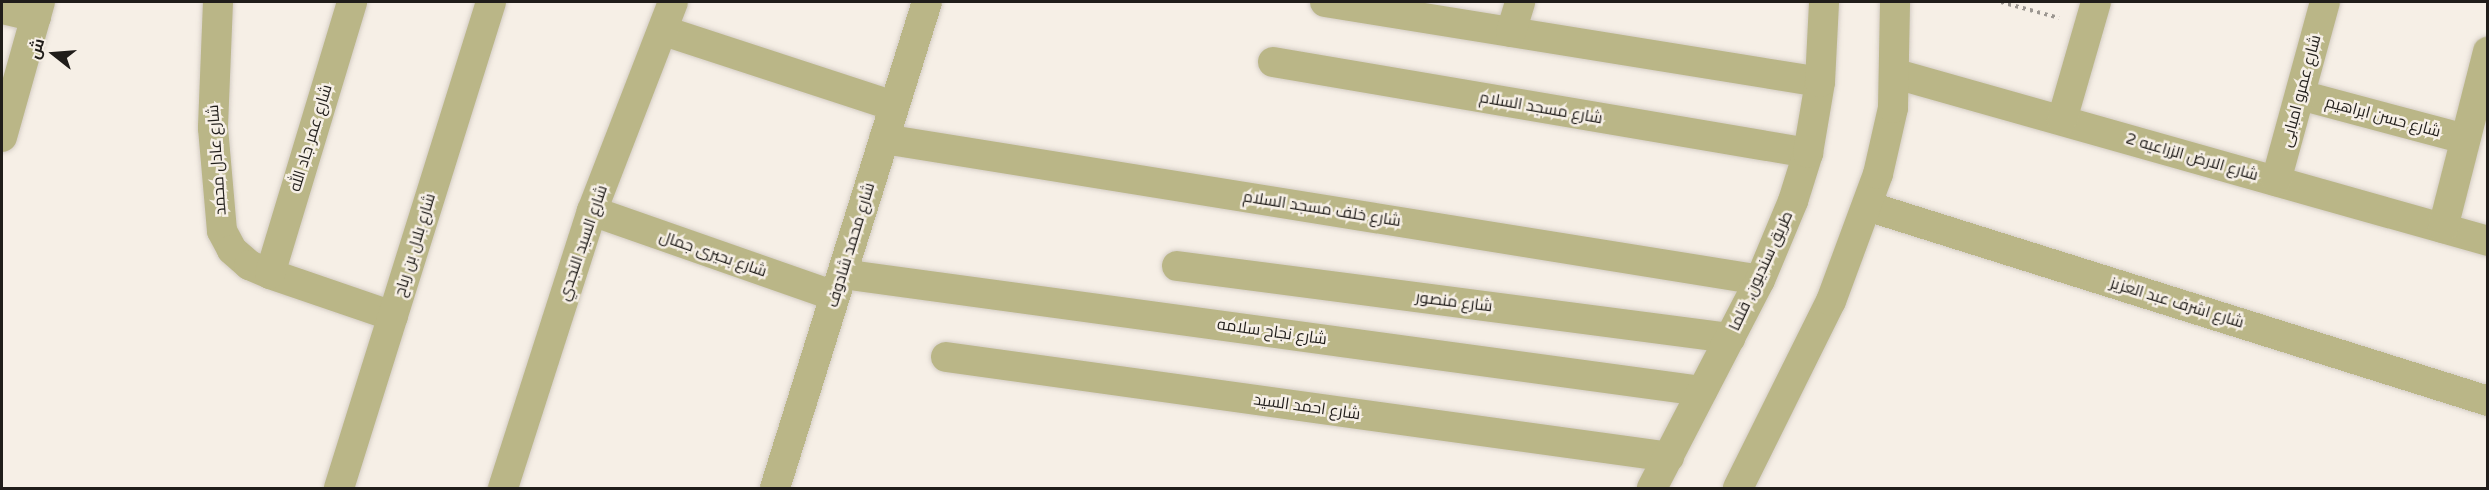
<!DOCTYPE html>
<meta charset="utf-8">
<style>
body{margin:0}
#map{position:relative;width:2489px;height:490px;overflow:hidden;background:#f6efe6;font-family:"Varela Round",Cairo,sans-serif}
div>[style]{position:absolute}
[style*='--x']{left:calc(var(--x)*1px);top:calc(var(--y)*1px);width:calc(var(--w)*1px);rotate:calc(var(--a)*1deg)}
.path>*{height:4px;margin-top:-2px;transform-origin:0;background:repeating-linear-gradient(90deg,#9b9690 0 3px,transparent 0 7.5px)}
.roads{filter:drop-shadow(0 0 2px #d4cdc5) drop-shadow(0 0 2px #d4cdc5)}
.street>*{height:30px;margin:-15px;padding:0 15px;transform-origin:15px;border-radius:15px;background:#bab687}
span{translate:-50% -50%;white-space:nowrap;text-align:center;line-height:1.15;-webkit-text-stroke:5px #f6efe6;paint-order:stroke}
.street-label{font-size:16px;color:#201d1a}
.frame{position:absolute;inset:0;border:3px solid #201d1a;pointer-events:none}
.north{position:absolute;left:24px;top:24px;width:60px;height:60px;-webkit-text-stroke:4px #f6efe6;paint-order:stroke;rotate:287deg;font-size:16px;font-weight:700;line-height:24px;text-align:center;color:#201d1a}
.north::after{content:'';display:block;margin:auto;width:21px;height:27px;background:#201d1a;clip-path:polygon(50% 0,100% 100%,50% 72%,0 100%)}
</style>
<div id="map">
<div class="path">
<div style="--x:2001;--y:2;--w:60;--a:15.4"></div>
</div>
<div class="roads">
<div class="street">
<div style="--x:218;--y:2;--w:126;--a:92.3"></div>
<div style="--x:213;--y:128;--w:103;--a:85"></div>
<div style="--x:222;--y:231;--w:21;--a:62"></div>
<div style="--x:232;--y:250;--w:23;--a:41"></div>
<div style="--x:249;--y:265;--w:23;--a:23"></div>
<div style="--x:270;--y:274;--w:130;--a:18.9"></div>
<div style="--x:1325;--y:2;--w:501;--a:9.18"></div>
<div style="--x:2;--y:9;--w:35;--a:13"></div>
<div style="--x:664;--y:31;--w:242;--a:18.1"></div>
<div style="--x:1511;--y:32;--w:31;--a:-73"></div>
<div style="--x:1273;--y:62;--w:543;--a:9.65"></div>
<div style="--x:1896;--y:74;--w:615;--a:15.75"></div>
<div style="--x:2300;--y:95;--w:171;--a:14.9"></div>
<div style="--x:2062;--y:120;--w:123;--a:-73.9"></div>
<div style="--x:2;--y:137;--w:140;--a:-74.3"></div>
<div style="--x:884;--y:139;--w:887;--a:9.14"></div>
<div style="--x:2276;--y:181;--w:186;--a:-74.7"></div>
<div style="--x:1867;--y:206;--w:651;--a:17.43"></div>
<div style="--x:592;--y:211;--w:257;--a:19.3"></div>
<div style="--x:2443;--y:228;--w:182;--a:-75.7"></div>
<div style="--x:1177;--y:266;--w:558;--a:7.42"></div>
<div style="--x:270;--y:274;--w:284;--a:-73.2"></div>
<div style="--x:842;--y:274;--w:868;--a:7.75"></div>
<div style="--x:946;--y:357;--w:730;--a:7.87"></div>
<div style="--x:339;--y:488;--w:509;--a:-72.63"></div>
<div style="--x:503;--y:488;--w:291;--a:-72.2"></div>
<div style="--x:592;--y:211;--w:224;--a:-68.8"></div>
<div style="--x:775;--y:488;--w:509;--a:-72.63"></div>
<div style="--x:1652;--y:488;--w:234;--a:-62.6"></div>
<div style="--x:1760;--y:280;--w:86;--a:-67.3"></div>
<div style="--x:1793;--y:201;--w:50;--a:-72.6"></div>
<div style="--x:1808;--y:153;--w:72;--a:-80.4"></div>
<div style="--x:1820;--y:82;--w:80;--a:-87.1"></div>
<div style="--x:1738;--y:488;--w:209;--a:-63.6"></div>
<div style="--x:1831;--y:301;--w:135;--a:-69.7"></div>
<div style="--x:1878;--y:174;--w:68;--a:-77.2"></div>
<div style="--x:1893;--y:108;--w:106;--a:-88.9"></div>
</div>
</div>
<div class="street-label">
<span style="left:2301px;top:91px;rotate:-75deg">شارع عمرو امبابى</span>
<span style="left:1541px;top:108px;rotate:10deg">شارع مسجد السلام</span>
<span style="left:2383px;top:117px;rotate:15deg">شارع حسن ابراهيم</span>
<span style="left:311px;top:138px;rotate:-73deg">شارع عمر جاد الله</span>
<span style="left:2192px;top:157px;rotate:16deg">شارع الارض الزراعيه 2</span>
<span style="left:217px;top:160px;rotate:-94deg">شارع عادل محمد</span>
<span style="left:1322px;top:209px;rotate:9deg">شارع خلف مسجد السلام</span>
<span style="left:583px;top:243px;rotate:-71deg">شارع السيد النجدي</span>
<span style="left:415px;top:245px;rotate:-73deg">شارع بلال بن رباح</span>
<span style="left:851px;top:245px;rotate:-73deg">شارع محمد شادوف</span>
<span style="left:713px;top:254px;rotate:19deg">شارع بحيرى جمال</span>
<span style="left:1761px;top:271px;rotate:-65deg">طريق سنديون, قلما</span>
<span style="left:1454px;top:302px;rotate:7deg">شارع منصور</span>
<span style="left:2177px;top:303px;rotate:17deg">شارع اشرف عبد العزيز</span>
<span style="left:1272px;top:332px;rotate:8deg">شارع نجاح سلامه</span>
<span style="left:1307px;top:407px;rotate:8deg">شارع احمد السيد</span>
</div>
<div class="frame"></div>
<div class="north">ش</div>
</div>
